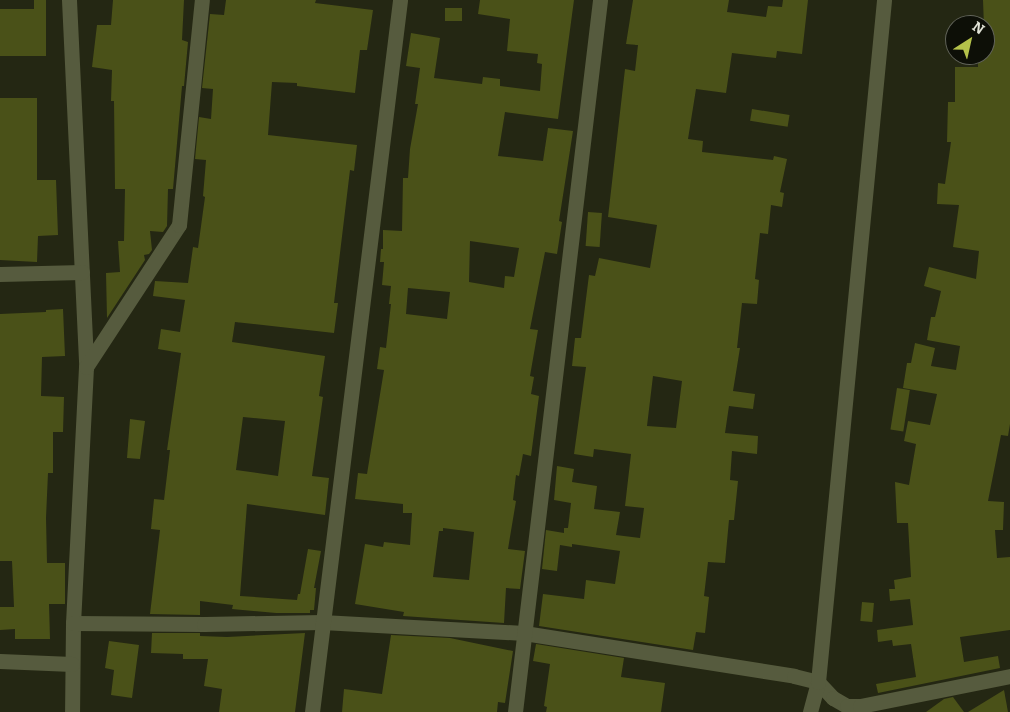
<!DOCTYPE html>
<style>
body{margin:0}
#map{position:relative;width:1010px;height:712px;overflow:hidden;background:#242713;font-family:Bitter,serif}
div>[style]{position:absolute}
[style*='--x']{left:calc(var(--x)*1px);top:calc(var(--y)*1px);width:calc(var(--w)*1px);rotate:calc(var(--a)*1deg)}
.building>*{inset:0;background:#4a5118;transform-origin:0 0}
.minor>*{height:15px;margin:-7.5px;padding:0 7.5px;transform-origin:7.5px;border-radius:7.5px;background:#565b3e}
span{translate:-50% -50%;white-space:nowrap;text-align:center;line-height:1.15;-webkit-text-stroke:5px #0d0f07;paint-order:stroke}
.north{position:absolute;left:945px;top:15px;width:50px;height:50px;box-sizing:border-box;background:#0d0f07;border:1px solid #62645a;border-radius:50%;rotate:35deg;font-size:14px;font-weight:700;line-height:20px;text-align:center;color:#e1e3d7}
.north::after{content:'';display:block;margin:auto;width:18px;height:22px;background:#b4c24a;clip-path:polygon(50% 0,100% 100%,50% 72%,0 100%)}
</style>
<div id="map">
<div class="building">
<div style="clip-path:polygon(34px 0,46px 0,46px 56px,0 56px,0 9px,34px 9px)"></div>
<div style="clip-path:polygon(113px 0,184px 0,182px 40px,188px 42px,184px 86px,182px 86px,173px 189px,168px 189px,167px 226px,163px 232px,150px 231px,152px 250px,149px 254px,144px 255px,145px 260px,107px 318px,106px 273px,120px 272px,118px 241px,124px 241px,125px 189px,115px 189px,114px 101px,111px 101px,112px 70px,92px 67px,97px 25px,111px 25px)"></div>
<div style="clip-path:polygon(evenodd,226px 0,316px 0,315px 3px,373px 10px,367px 50px,360px 50px,355px 93px,297px 86px,297px 83px,272px 82px,268px 135px,357px 145px,354px 171px,350px 170px,334px 303px,338px 303px,334px 333px,235px 322px,232px 342px,325px 356px,319px 396px,323px 397px,312px 476px,329px 478px,325px 515px,247px 504px,240px 596px,297px 600px,298px 594px,300px 594px,308px 549px,321px 551px,314px 588px,316px 588px,314px 610px,310px 610px,310px 613px,276px 613px,232px 609px,233px 605px,200px 601px,200px 615px,150px 614px,160px 530px,151px 529px,154px 499px,164px 500px,170px 450px,167px 450px,181px 353px,158px 349px,161px 329px,180px 332px,185px 300px,153px 296px,155px 281px,188px 283px,193px 247px,198px 248px,205px 197px,203px 196px,206px 160px,195px 159px,199px 117px,211px 119px,213px 89px,202px 88px,210px 14px,224px 15px,226px 0,243px 417px,285px 421px,278px 476px,236px 470px,243px 417px)"></div>
<div style="clip-path:polygon(evenodd,480px 0,574px 0,558px 119px,505px 112px,498px 156px,543px 161px,548px 128px,573px 131px,559px 221px,562px 222px,557px 254px,545px 252px,530px 329px,538px 330px,530px 376px,534px 377px,531px 394px,539px 396px,531px 456px,523px 454px,519px 476px,516px 475px,513px 500px,516px 501px,508px 549px,525px 551px,520px 589px,506px 588px,504px 623px,403px 616px,404px 612px,355px 604px,365px 544px,383px 547px,384px 542px,410px 545px,412px 513px,403px 513px,403px 504px,355px 499px,358px 473px,367px 474px,384px 370px,377px 369px,380px 347px,386px 348px,391px 304px,389px 304px,391px 286px,382px 285px,384px 262px,380px 262px,381px 249px,383px 249px,383px 230px,402px 231px,403px 178px,408px 178px,410px 149px,418px 104px,415px 104px,420px 68px,406px 66px,411px 33px,440px 38px,434px 78px,482px 84px,483px 77px,500px 79px,500px 86px,540px 91px,542px 64px,537px 63px,538px 54px,507px 51px,510px 19px,478px 14px,480px 0,470px 241px,519px 248px,514px 277px,505px 276px,504px 288px,469px 282px,470px 241px,480px 0,408px 288px,450px 292px,447px 319px,406px 314px,408px 288px,480px 0,443px 528px,474px 532px,469px 580px,433px 577px,439px 531px,443px 531px,443px 528px)"></div>
<div style="clip-path:polygon(evenodd,633px 0,729px 0,727px 12px,766px 17px,768px 6px,782px 7px,783px 0,808px 0,802px 54px,777px 51px,776px 58px,732px 53px,726px 93px,696px 89px,688px 139px,703px 141px,702px 152px,773px 160px,774px 156px,787px 159px,780px 192px,784px 193px,782px 207px,771px 205px,768px 234px,760px 233px,755px 279px,759px 280px,757px 304px,742px 303px,737px 348px,740px 348px,733px 391px,755px 394px,753px 409px,729px 406px,725px 433px,758px 436px,757px 454px,732px 451px,730px 480px,738px 481px,734px 520px,729px 520px,725px 563px,708px 562px,704px 596px,709px 597px,705px 633px,696px 632px,693px 650px,539px 626px,543px 594px,584px 599px,586px 580px,615px 584px,620px 551px,572px 544px,572px 547px,560px 545px,557px 571px,542px 569px,546px 530px,564px 533px,564px 528px,568px 528px,571px 503px,554px 500px,557px 466px,574px 469px,572px 482px,597px 486px,594px 509px,620px 512px,616px 535px,640px 538px,644px 508px,625px 506px,631px 454px,594px 449px,593px 457px,574px 454px,586px 367px,572px 366px,575px 338px,581px 338px,589px 275px,595px 276px,599px 258px,650px 268px,657px 225px,608px 217px,625px 69px,635px 71px,638px 45px,626px 44px,633px 0,653px 376px,682px 381px,676px 428px,647px 426px,653px 376px)"></div>
<div style="clip-path:polygon(983px 0,1010px 0,1010px 424px,1008px 436px,1001px 435px,988px 501px,1004px 502px,1003px 530px,995px 530px,997px 558px,1010px 557px,1010px 630px,960px 637px,964px 662px,998px 656px,1000px 668px,878px 693px,876px 684px,916px 677px,911px 644px,893px 646px,892px 640px,878px 642px,877px 630px,913px 625px,910px 599px,890px 601px,889px 589px,895px 589px,894px 580px,911px 577px,908px 523px,897px 523px,895px 482px,909px 485px,916px 444px,904px 441px,908px 421px,930px 425px,937px 394px,903px 388px,907px 363px,911px 363px,915px 343px,935px 348px,931px 366px,956px 370px,960px 346px,927px 340px,931px 317px,935px 317px,941px 291px,924px 286px,929px 267px,976px 279px,979px 251px,953px 247px,959px 205px,937px 204px,938px 183px,945px 184px,951px 142px,947px 142px,948px 102px,955px 102px,955px 67px,978px 67px,978px 55px,985px 55px)"></div>
<div style="left:445px;top:8px;width:17px;height:13px"></div>
<div style="clip-path:polygon(0 98px,37px 98px,37px 180px,56px 180px,58px 235px,38px 236px,37px 262px,0 260px)"></div>
<div style="left:752px;top:109px;width:38px;height:12px;rotate:9deg"></div>
<div style="left:588px;top:212px;width:14px;height:34px;rotate:4deg"></div>
<div style="clip-path:polygon(63px 309px,65px 356px,42px 357px,41px 396px,64px 397px,63px 432px,53px 432px,53px 473px,48px 473px,46px 518px,47px 563px,65px 563px,65px 604px,49px 604px,50px 639px,15px 639px,15px 629px,0 630px,0 607px,14px 607px,12px 561px,0 561px,0 314px,46px 312px,46px 310px)"></div>
<div style="left:897px;top:388px;width:13px;height:42px;rotate:9deg"></div>
<div style="clip-path:polygon(130px 419px,145px 421px,140px 459px,127px 458px)"></div>
<div style="left:862px;top:602px;width:12px;height:19px;rotate:5deg"></div>
<div style="clip-path:polygon(152px 633px,200px 633px,200px 636px,227px 637px,305px 633px,295px 712px,219px 712px,222px 689px,204px 686px,208px 659px,183px 659px,183px 654px,151px 653px)"></div>
<div style="clip-path:polygon(391px 635px,450px 638px,513px 651px,505px 703px,498px 702px,497px 712px,342px 712px,344px 689px,382px 694px)"></div>
<div style="clip-path:polygon(109px 641px,139px 645px,132px 698px,111px 695px,114px 670px,105px 668px)"></div>
<div style="clip-path:polygon(536px 644px,624px 658px,621px 677px,665px 683px,661px 712px,546px 712px,547px 707px,544px 706px,550px 664px,533px 661px)"></div>
<div style="clip-path:polygon(1004px 690px,1008px 712px,968px 712px)"></div>
<div style="clip-path:polygon(953px 697px,964px 712px,926px 712px,944px 699px)"></div>
</div>
<div class="minor">
<div style="--x:69;--y:0;--w:367;--a:87.3"></div>
<div style="--x:86;--y:367;--w:256;--a:92.9"></div>
<div style="--x:73;--y:623;--w:89;--a:90.6"></div>
<div style="--x:0;--y:274;--w:82;--a:-1.4"></div>
<div style="--x:86;--y:367;--w:170;--a:-56.8"></div>
<div style="--x:179;--y:225;--w:226;--a:-84.2"></div>
<div style="--x:73;--y:623;--w:131;--a:0.4"></div>
<div style="--x:204;--y:624;--w:118;--a:-1"></div>
<div style="--x:322;--y:622;--w:202;--a:3.1"></div>
<div style="--x:524;--y:633;--w:273;--a:9"></div>
<div style="--x:794;--y:676;--w:25;--a:14"></div>
<div style="--x:818;--y:682;--w:22;--a:47"></div>
<div style="--x:833;--y:698;--w:16;--a:30"></div>
<div style="--x:847;--y:706;--w:13;--a:0"></div>
<div style="--x:860;--y:706;--w:153;--a:-11.3"></div>
<div style="--x:0;--y:661;--w:72;--a:2.4"></div>
<div style="--x:312;--y:712;--w:717;--a:-82.95"></div>
<div style="--x:515;--y:712;--w:717;--a:-83.19"></div>
<div style="--x:810;--y:712;--w:31;--a:-75"></div>
<div style="--x:818;--y:682;--w:685;--a:-84.47"></div>
</div>
<div class="north">N</div>
</div>
